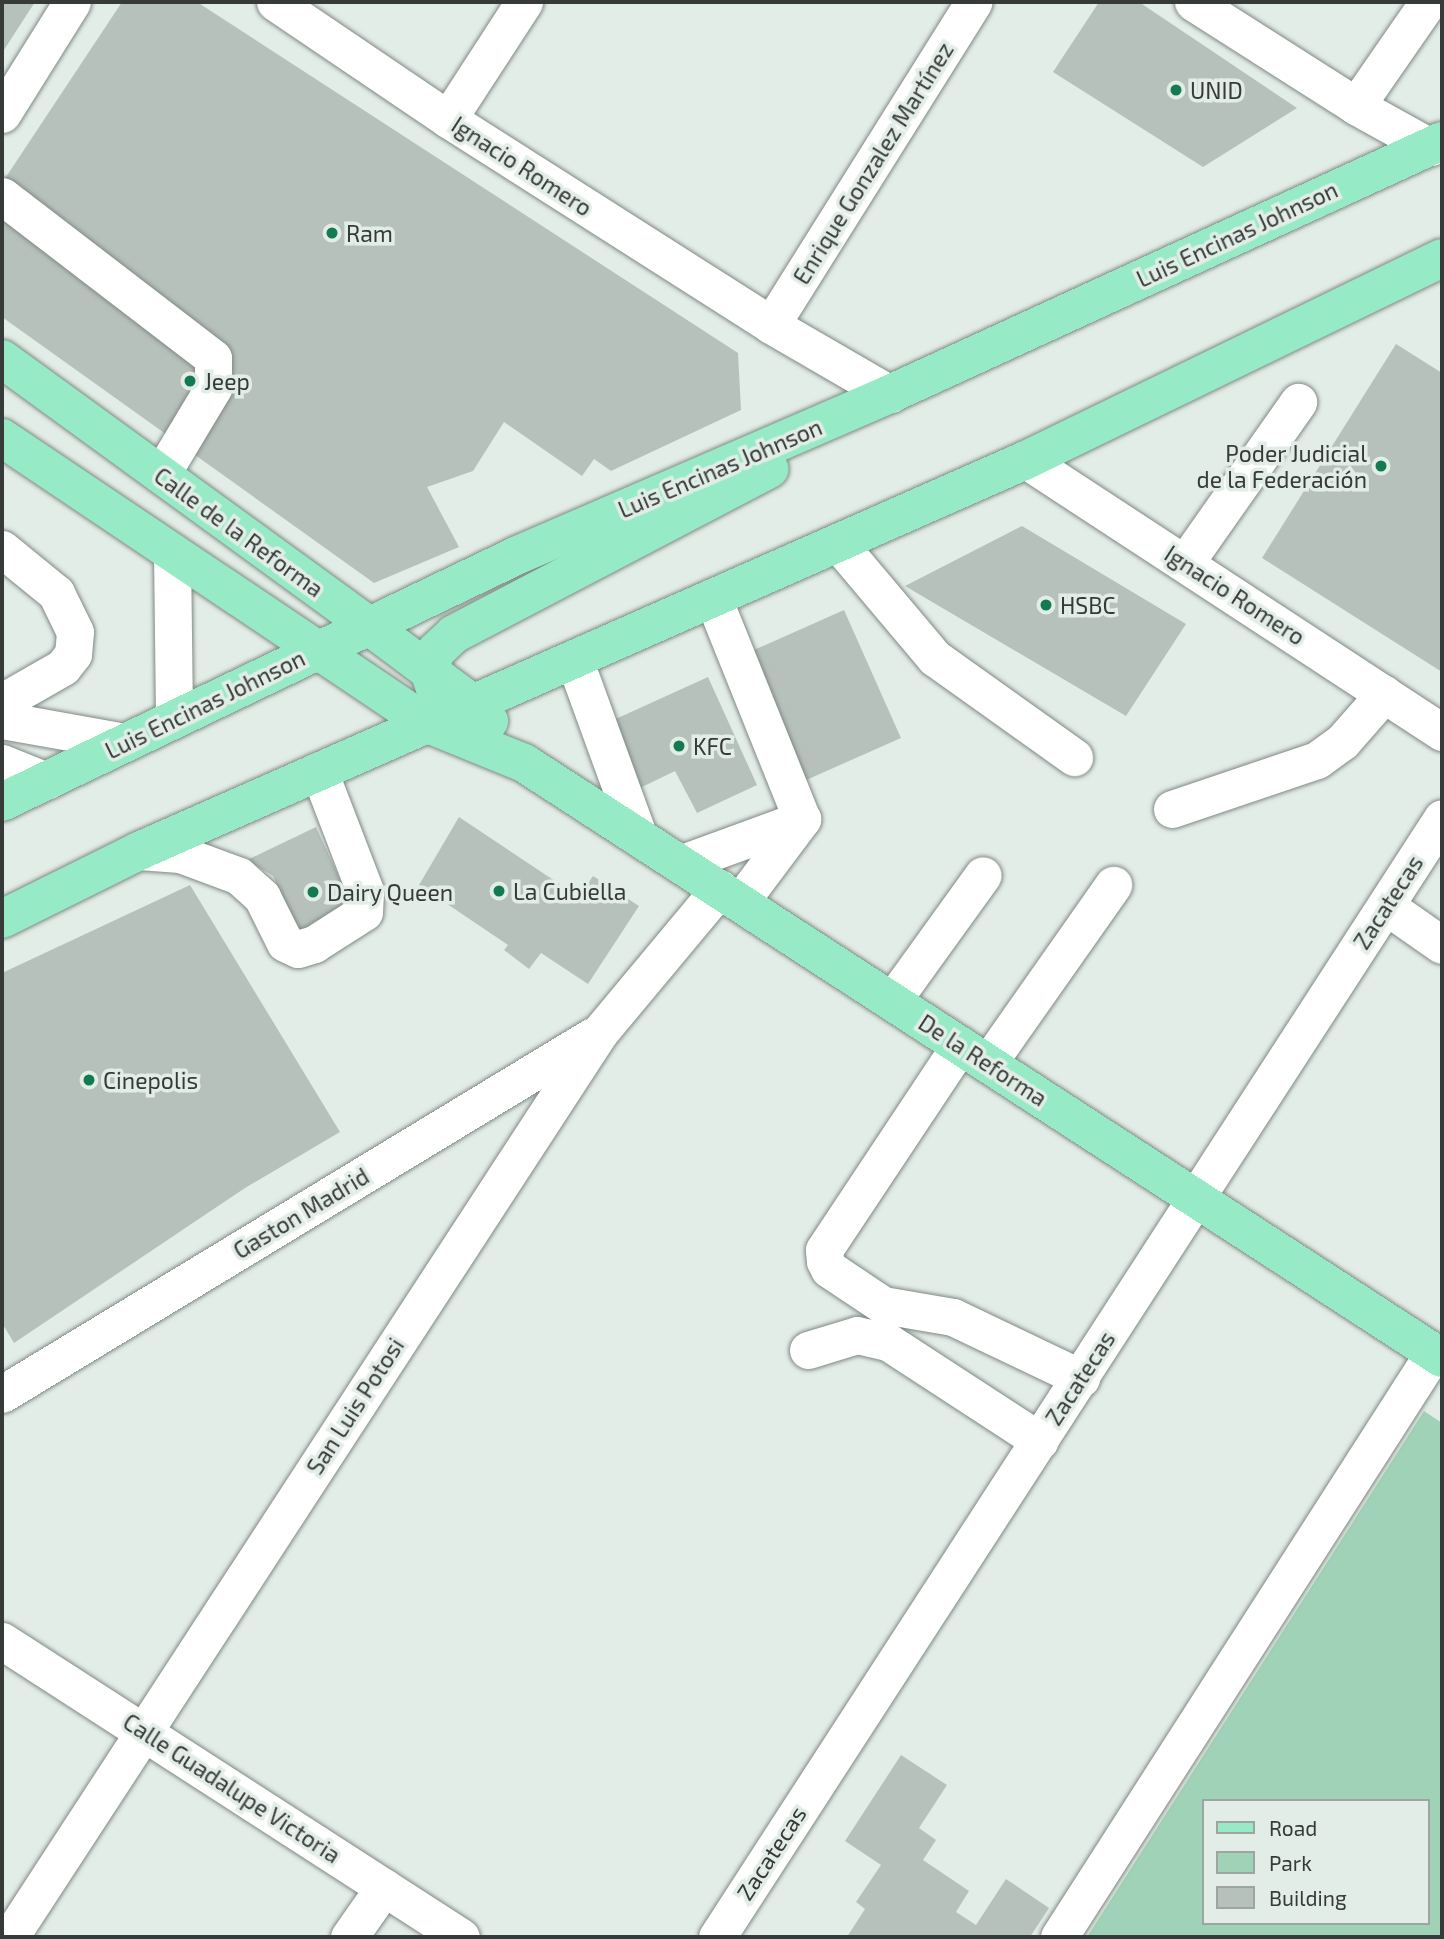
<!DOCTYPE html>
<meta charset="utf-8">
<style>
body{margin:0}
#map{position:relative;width:1444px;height:1939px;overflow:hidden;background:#e3ede7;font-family:"Exo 2",sans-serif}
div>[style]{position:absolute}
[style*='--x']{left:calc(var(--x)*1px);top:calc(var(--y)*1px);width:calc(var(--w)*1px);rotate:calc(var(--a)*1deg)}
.green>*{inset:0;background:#a0d2b7}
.building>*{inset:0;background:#b7c1bb;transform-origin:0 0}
.roads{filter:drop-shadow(0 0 2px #808984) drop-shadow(0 0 2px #808984)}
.minor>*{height:37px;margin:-18.5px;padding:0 18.5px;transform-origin:18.5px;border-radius:18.5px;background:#fff}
.major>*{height:38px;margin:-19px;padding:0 19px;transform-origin:19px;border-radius:19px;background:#96ebc6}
.dots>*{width:19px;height:19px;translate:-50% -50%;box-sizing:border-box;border:4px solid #e3ede7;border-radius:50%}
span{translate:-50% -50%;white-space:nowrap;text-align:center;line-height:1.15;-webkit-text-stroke:7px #e3ede7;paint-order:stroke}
.poi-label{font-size:23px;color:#363a38}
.left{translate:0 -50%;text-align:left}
.right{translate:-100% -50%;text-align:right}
.street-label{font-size:23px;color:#363a38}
.frame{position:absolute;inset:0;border:4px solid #363a38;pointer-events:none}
.legend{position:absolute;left:1202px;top:1799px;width:228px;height:126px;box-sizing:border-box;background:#e3ede7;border:2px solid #9ea5a1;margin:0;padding:9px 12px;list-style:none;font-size:21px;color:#363a38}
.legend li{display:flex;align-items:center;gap:14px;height:35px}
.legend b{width:35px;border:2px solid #9ea5a1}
</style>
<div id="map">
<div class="green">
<div style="clip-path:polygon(evenodd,1424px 1411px,1442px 1423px,1442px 1937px,1087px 1937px,1424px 1411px,1204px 1801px,1428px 1801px,1428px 1923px,1204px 1923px,1204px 1801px)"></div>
</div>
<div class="building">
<div style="clip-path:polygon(2px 2px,35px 2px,2px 53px)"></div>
<div style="clip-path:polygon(122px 2px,197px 2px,738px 353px,741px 410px,611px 471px,594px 459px,582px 476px,504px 422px,473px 471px,427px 487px,459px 547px,374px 583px,2px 317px,2px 183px)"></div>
<div style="clip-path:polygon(1099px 2px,1139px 2px,1297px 108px,1203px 167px,1053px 72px)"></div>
<div style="clip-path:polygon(1396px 344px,1442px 373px,1442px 672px,1262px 558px)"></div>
<div style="clip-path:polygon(1022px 526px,1186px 624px,1126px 716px,905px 586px)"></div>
<div style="left:844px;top:610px;width:140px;height:106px;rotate:66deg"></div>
<div style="clip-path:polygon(708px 677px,757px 785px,697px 813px,675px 771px,638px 789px,609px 722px)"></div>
<div style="clip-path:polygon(459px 817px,579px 897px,593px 876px,639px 906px,588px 984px,541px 953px,529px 969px,504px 950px,508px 945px,419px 885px)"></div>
<div style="clip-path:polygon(316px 827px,353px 908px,301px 935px,273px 876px,247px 860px)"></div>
<div style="clip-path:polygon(190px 885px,340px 1132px,245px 1188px,14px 1343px,2px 1323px,2px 973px)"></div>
<div style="clip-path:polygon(901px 1755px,947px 1785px,919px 1828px,936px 1840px,923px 1860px,969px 1891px,956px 1912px,976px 1925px,1006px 1879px,1049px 1908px,1030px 1937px,847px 1937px,865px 1909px,856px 1902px,881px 1865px,845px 1841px)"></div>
</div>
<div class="roads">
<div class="minor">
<div style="--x:275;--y:2;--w:209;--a:34.1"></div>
<div style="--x:448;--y:119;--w:383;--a:32.5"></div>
<div style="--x:771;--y:325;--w:138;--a:30.1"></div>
<div style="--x:1193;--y:2;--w:193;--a:32.5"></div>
<div style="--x:1356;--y:106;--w:85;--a:29"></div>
<div style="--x:1356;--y:106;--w:126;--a:-55.3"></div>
<div style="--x:2;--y:114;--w:132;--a:-58"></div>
<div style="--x:448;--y:119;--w:140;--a:-57"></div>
<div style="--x:2;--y:196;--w:266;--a:37.5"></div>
<div style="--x:213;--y:358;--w:30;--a:90"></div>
<div style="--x:213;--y:388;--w:101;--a:120.9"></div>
<div style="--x:771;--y:325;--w:381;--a:-57.9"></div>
<div style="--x:1026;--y:460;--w:497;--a:33.2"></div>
<div style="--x:838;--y:543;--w:150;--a:49.9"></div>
<div style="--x:935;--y:658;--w:171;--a:35.5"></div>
<div style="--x:2;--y:549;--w:70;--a:39.2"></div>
<div style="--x:56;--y:593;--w:43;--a:64"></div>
<div style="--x:75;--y:632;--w:22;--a:95"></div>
<div style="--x:73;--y:654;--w:16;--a:128"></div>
<div style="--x:63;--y:667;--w:70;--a:150.2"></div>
<div style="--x:172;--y:552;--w:167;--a:89.3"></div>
<div style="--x:1185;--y:563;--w:197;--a:-54.9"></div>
<div style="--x:713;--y:598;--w:238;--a:68.1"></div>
<div style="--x:574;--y:659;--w:187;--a:70"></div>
<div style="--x:2;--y:720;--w:126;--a:10.1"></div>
<div style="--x:2;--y:763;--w:48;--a:21.8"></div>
<div style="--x:1172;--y:809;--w:153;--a:-18.7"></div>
<div style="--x:1317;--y:760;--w:31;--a:-36"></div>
<div style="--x:1342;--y:742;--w:64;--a:-48.8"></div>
<div style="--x:139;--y:851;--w:41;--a:4.2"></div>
<div style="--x:180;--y:854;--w:63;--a:20.4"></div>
<div style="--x:239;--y:876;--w:31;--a:42"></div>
<div style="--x:262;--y:897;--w:51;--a:63.4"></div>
<div style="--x:285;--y:943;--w:14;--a:25"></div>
<div style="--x:298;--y:949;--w:17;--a:-17"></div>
<div style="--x:314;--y:944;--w:59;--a:-32.6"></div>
<div style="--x:364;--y:912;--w:21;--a:-87"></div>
<div style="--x:365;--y:891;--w:129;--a:-111"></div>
<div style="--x:682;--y:863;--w:128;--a:-20.1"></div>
<div style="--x:740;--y:902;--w:104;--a:-53.2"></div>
<div style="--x:1386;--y:906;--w:68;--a:34.9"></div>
<div style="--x:892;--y:1001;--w:155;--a:-54.2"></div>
<div style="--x:960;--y:1045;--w:246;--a:123.6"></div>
<div style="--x:824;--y:1250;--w:11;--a:85"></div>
<div style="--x:825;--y:1261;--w:9;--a:63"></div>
<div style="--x:829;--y:1269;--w:65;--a:33.7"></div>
<div style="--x:883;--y:1305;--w:71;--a:9.7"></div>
<div style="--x:953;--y:1317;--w:142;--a:25.5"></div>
<div style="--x:988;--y:1063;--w:218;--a:-54.9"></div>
<div style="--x:808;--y:1350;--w:51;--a:-17"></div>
<div style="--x:857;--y:1335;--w:32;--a:13"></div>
<div style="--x:888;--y:1342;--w:181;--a:33.1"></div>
<div style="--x:2;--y:1394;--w:689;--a:-31.22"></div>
<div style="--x:2;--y:1641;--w:546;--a:32.82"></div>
<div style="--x:10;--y:1937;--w:1080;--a:-56.9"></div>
<div style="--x:600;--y:1032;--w:187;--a:-50.2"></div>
<div style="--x:349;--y:1937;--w:61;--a:-55"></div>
<div style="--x:717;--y:1937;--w:1333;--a:-57.06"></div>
<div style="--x:1059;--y:1937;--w:695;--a:-57.34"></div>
</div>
<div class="major">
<div style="--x:2;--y:359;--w:454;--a:36"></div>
<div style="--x:369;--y:626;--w:134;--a:36.8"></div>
<div style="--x:476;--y:706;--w:20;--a:49"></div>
<div style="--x:2;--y:438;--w:513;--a:33.88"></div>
<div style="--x:428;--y:724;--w:104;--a:22.1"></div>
<div style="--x:524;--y:763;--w:1094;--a:32.95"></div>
<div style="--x:437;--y:695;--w:25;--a:-108"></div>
<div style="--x:429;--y:671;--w:21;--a:-71"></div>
<div style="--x:436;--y:651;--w:25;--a:-43"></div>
<div style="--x:454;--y:634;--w:356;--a:-27.6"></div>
<div style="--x:2;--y:802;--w:572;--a:-25.58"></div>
<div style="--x:518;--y:555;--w:405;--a:-23.4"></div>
<div style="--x:890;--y:394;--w:607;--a:-24.62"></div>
<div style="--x:2;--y:919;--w:153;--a:-26.4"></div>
<div style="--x:139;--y:851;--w:969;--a:-23.79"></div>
<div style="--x:1026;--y:460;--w:462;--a:-25.9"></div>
</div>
</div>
<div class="dots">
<div style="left:1176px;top:90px;background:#147a52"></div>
<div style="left:332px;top:233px;background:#147a52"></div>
<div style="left:190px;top:381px;background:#147a52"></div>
<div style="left:1381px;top:466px;background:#147a52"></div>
<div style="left:1046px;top:605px;background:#147a52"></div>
<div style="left:679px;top:746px;background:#147a52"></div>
<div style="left:499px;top:891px;background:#147a52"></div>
<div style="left:313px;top:892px;background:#147a52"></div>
<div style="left:89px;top:1080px;background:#147a52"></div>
</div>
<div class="poi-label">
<span class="left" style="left:1190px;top:90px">UNID</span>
<span class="left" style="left:346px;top:233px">Ram</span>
<span class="left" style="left:204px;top:381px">Jeep</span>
<span class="right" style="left:1367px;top:466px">Poder Judicial<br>de la Federación</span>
<span class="left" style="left:1060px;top:605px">HSBC</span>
<span class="left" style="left:693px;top:746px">KFC</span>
<span class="left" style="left:513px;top:891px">La Cubiella</span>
<span class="left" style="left:327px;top:892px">Dairy Queen</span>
<span class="left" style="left:103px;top:1080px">Cinepolis</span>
</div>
<div class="street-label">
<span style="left:873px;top:163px;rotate:-58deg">Enrique Gonzalez Martínez</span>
<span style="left:522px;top:166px;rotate:33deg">Ignacio Romero</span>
<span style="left:1237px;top:234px;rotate:-25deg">Luis Encinas Johnson</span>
<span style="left:720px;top:468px;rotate:-23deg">Luis Encinas Johnson</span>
<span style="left:239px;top:532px;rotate:36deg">Calle de la Reforma</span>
<span style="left:1235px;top:595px;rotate:33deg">Ignacio Romero</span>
<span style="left:205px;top:704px;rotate:-26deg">Luis Encinas Johnson</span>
<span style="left:1388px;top:902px;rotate:-57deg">Zacatecas</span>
<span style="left:983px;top:1060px;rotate:33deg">De la Reforma</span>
<span style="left:301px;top:1213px;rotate:-31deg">Gaston Madrid</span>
<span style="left:1080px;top:1378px;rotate:-57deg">Zacatecas</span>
<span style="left:355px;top:1406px;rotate:-57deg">San Luis Potosi</span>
<span style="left:232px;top:1788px;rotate:33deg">Calle Guadalupe Victoria</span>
<span style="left:771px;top:1853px;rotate:-57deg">Zacatecas</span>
</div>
<div class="frame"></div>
<ul class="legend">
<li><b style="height:9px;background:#96ebc6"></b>Road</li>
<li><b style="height:19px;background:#a0d2b7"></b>Park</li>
<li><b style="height:19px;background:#b7c1bb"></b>Building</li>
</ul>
</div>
